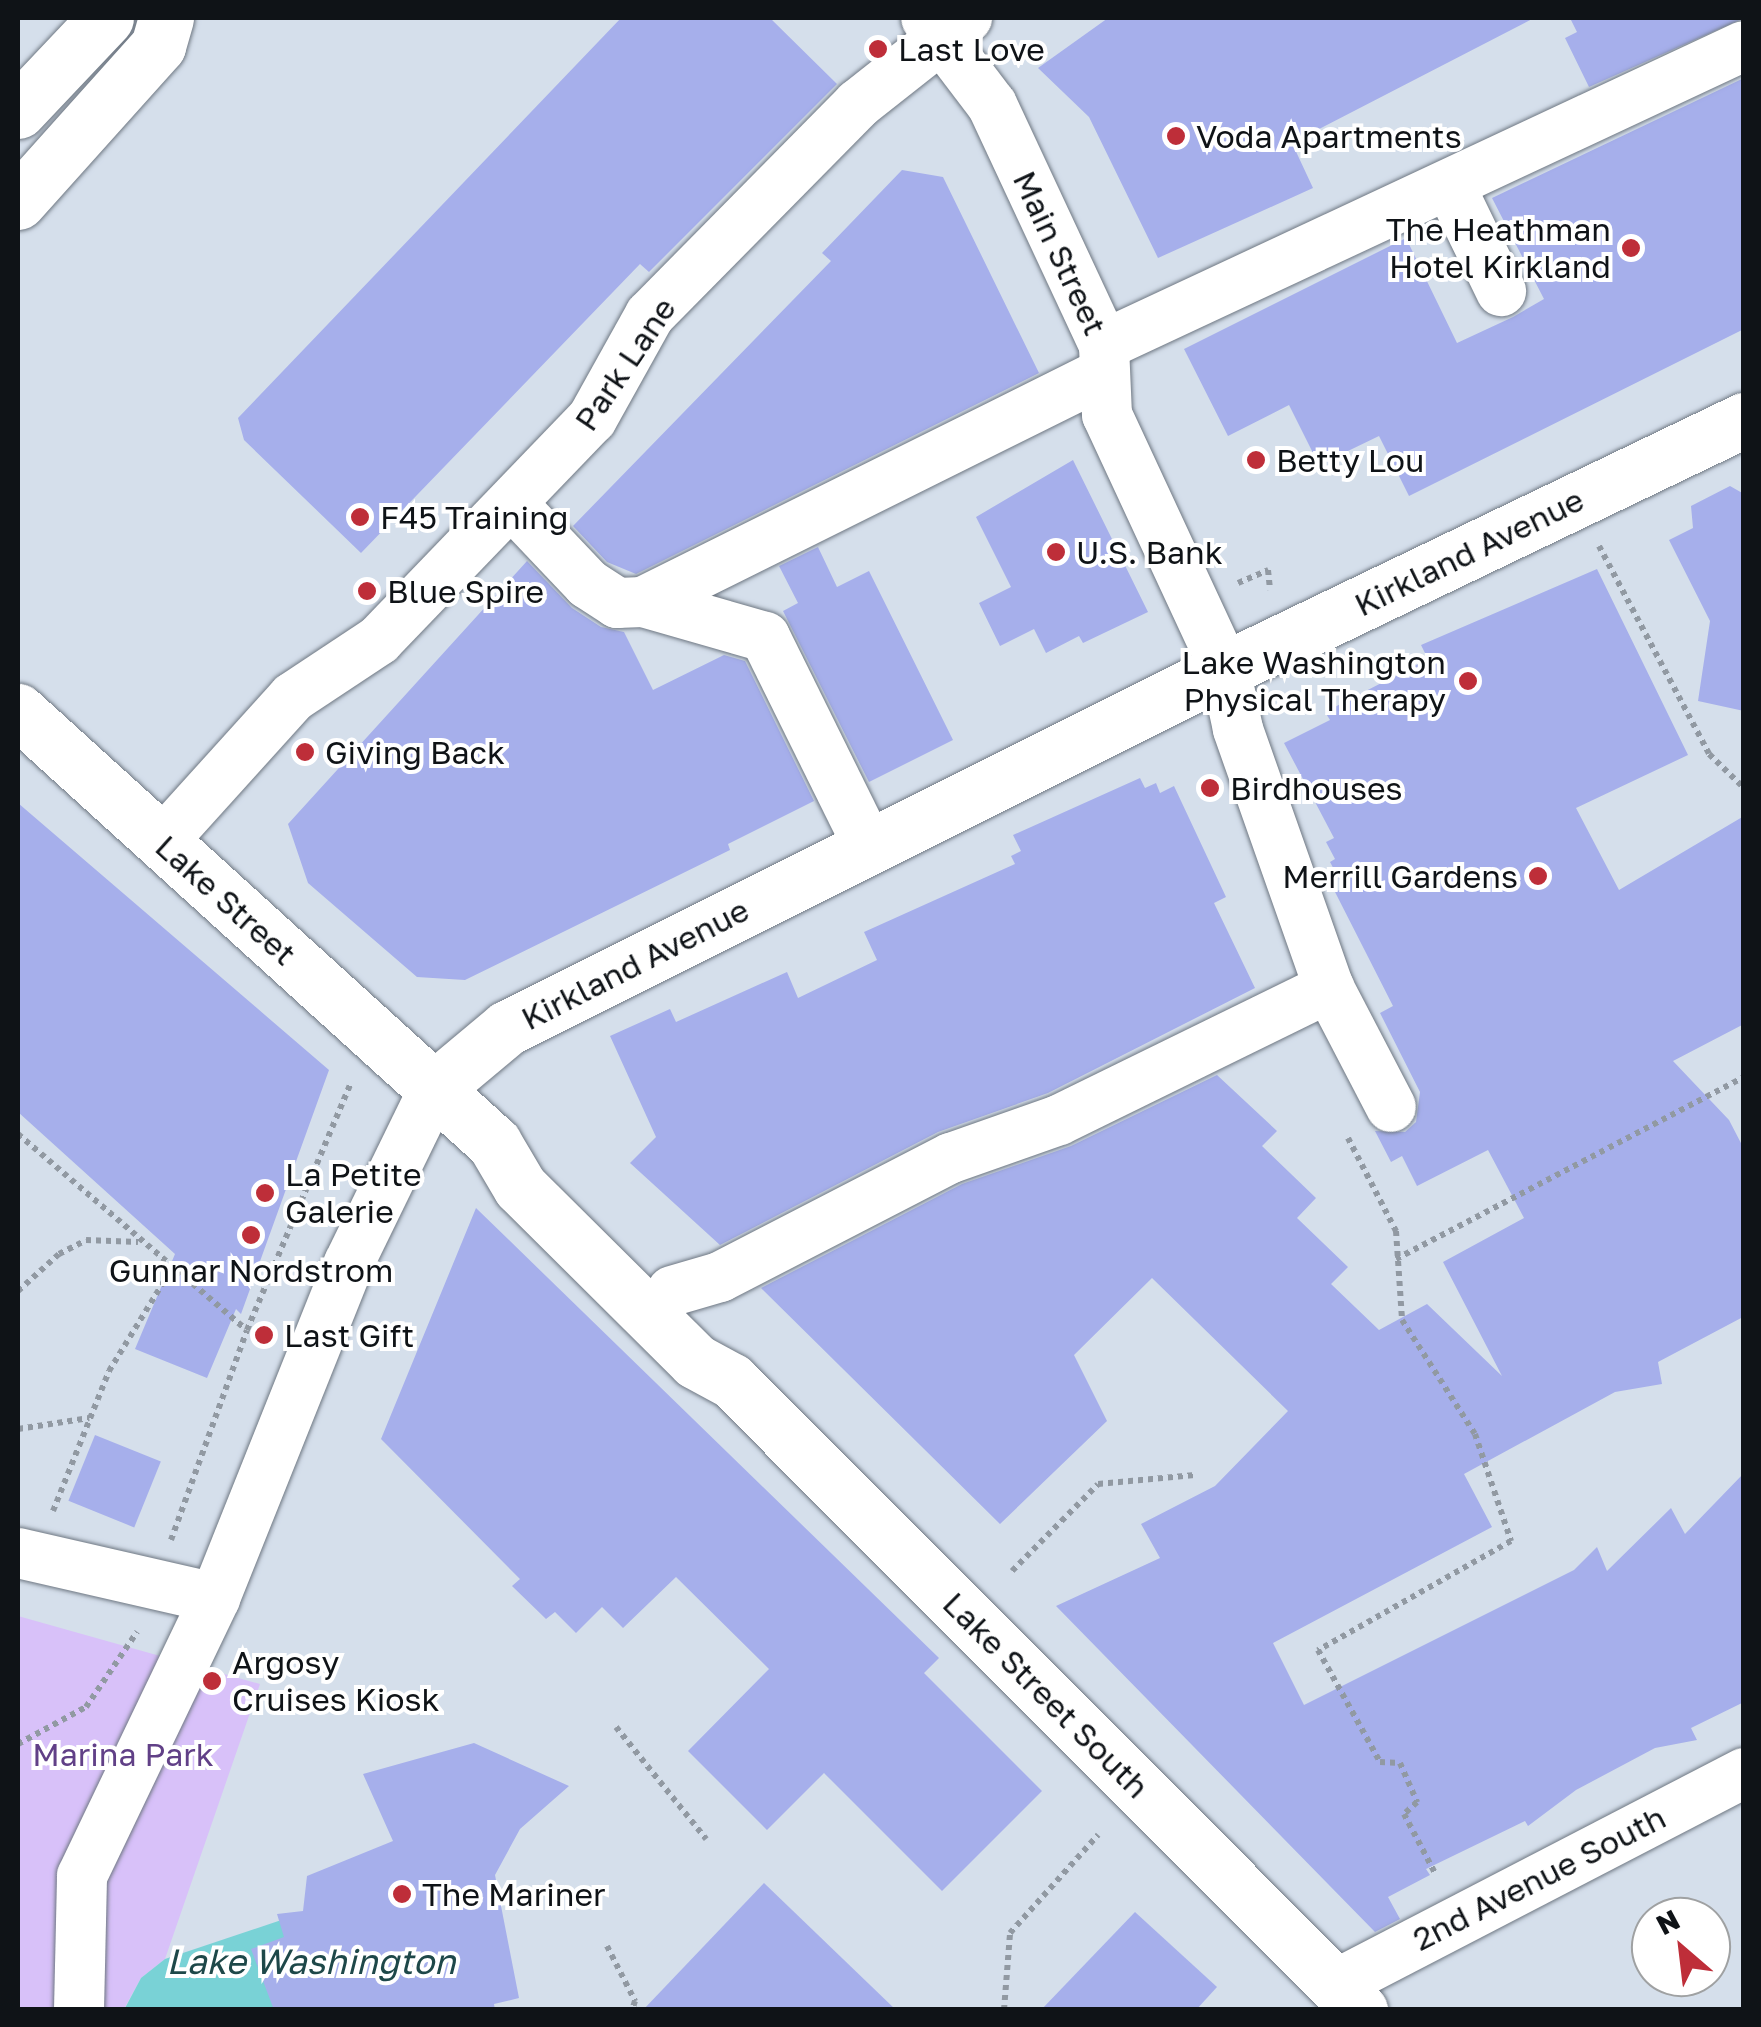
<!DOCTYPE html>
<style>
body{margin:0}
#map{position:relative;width:1761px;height:2027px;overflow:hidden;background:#d5dfeb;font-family:"Golos Text",sans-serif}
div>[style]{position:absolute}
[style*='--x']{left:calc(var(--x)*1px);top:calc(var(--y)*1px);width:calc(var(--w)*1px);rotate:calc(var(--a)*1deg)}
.green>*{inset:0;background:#d8c1f9}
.water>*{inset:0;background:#79d2d6}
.building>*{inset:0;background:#a6afeb;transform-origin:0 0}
.path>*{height:6px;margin-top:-3px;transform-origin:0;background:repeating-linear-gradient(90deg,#9199a2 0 5px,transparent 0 10px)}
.roads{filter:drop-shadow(0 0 2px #6e7782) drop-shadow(0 0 2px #6e7782)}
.minor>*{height:50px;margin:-25px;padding:0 25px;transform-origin:25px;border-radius:25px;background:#fff}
.major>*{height:55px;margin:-27.5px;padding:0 27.5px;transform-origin:27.5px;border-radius:27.5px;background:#fff}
.dots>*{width:28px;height:28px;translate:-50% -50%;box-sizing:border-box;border:5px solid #fff;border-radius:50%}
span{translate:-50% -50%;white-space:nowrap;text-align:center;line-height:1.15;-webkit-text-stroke:8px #fff;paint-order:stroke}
.poi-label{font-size:32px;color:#0f1317}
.left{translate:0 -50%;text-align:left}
.right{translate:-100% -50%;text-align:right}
.street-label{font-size:32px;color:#0f1317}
.park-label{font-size:32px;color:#614087}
.water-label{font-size:35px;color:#1e4849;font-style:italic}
.frame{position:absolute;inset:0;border:20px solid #0f1317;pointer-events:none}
.north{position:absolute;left:1631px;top:1897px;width:100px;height:100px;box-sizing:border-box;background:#fff;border:2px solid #9fa1a2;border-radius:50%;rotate:332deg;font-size:28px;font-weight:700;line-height:40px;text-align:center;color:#0f1317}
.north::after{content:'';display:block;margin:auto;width:35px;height:45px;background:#be2e39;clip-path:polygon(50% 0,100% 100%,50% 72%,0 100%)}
</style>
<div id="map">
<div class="green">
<div style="clip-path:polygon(18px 1616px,260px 1684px,165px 1959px,141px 1978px,124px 2009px,18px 2009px)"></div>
</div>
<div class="water">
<div style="clip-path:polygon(317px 1908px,492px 2010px,124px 2010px,141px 1978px,165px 1959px)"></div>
</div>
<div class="building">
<div style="clip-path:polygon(621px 18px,770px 18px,837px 84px,649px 272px,640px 264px,361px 553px,244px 440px,238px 418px)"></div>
<div style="clip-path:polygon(1108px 18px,1534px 18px,1292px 143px,1313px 188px,1158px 258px,1089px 117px,1038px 68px)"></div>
<div style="clip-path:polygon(1570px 18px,1744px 18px,1589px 87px,1565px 38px,1577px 32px)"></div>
<div style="clip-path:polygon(1744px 78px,1744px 329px,1409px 496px,1379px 436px,1319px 465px,1289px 405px,1228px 436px,1184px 349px,1406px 238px,1457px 343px,1513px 317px,1544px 299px,1492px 198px)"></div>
<div style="clip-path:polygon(902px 170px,943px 177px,1039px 373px,636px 574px,607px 562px,573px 526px,831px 261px,822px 253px)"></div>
<div style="clip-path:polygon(1073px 460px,1148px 612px,1083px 643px,1079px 636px,1046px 653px,1034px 629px,1000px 646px,979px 603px,1011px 587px,976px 517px)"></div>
<div style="clip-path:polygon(1730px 486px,1744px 494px,1744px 711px,1698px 701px,1710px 621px,1669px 540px,1693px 528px,1691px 506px)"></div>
<div style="clip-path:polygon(818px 547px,837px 587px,869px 571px,953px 740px,869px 782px,783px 611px,798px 603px,779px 566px)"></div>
<div style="clip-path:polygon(527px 561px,572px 608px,601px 627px,624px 632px,653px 690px,724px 655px,745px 661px,814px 801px,728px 844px,730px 850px,465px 980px,417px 977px,308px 883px,288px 824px)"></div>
<div style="clip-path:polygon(1597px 569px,1688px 755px,1576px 808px,1619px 890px,1744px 816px,1744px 1024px,1673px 1061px,1729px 1120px,1743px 1147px,1743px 1317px,1658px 1362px,1662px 1384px,1615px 1392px,1464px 1474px,1492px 1527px,1273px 1643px,1304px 1705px,1574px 1570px,1597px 1547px,1607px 1571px,1671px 1508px,1685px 1534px,1744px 1473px,1744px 1702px,1691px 1728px,1697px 1740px,1655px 1748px,1576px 1790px,1528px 1826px,1525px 1821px,1426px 1869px,1430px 1875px,1388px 1897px,1400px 1919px,1375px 1932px,1056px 1606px,1160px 1558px,1141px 1524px,1215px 1486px,1288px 1411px,1152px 1278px,1074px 1355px,1107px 1421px,1000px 1524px,761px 1288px,962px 1184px,1071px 1146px,1217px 1075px,1277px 1131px,1262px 1146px,1316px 1198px,1297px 1218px,1348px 1267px,1331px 1284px,1379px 1330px,1427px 1304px,1502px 1376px,1443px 1262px,1524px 1218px,1488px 1150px,1417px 1186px,1402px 1156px,1391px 1162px,1375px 1131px,1405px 1132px,1416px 1122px,1420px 1092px,1380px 1013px,1393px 1006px,1335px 892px,1344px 888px,1330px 862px,1335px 859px,1326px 842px,1334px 838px,1284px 743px,1330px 720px,1325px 712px,1428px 659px,1421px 645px)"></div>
<div style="clip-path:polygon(1140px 778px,1145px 788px,1156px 783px,1160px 793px,1174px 786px,1226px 897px,1214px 903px,1255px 988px,1048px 1093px,938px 1132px,720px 1245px,630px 1163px,656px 1137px,610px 1036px,670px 1009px,676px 1022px,787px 972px,798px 998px,877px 960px,864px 932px,1015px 864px,1011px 856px,1021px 851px,1013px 835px)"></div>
<div style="clip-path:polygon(18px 803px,329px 1070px,241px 1314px,236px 1309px,207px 1378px,135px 1349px,175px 1254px,18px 1112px)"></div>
<div style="clip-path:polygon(476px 1208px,939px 1658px,924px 1673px,1042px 1791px,942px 1891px,824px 1773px,767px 1830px,688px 1751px,769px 1669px,676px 1577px,623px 1628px,602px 1607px,576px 1633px,555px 1612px,546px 1619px,512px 1586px,520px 1579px,381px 1439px)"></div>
<div style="left:95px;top:1435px;width:71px;height:71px;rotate:22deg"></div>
<div style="clip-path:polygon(474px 1743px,569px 1786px,520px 1829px,495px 1875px,519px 1998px,494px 2004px,495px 2010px,274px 2010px,251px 1949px,284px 1937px,277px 1914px,303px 1911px,307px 1876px,393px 1841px,363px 1774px)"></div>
<div style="clip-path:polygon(764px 1883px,896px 2010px,643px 2010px)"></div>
<div style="clip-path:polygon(1135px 1912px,1217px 1987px,1196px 2010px,1041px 2010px)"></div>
</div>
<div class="path">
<div style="--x:1599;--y:546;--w:235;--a:62.1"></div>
<div style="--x:1709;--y:754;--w:49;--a:44.2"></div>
<div style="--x:1238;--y:583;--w:33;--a:-23"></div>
<div style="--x:1268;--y:570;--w:20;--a:84"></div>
<div style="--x:18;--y:1134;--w:301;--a:40.6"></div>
<div style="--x:1348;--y:1138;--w:105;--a:62.7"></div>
<div style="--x:1396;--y:1231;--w:89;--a:86.1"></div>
<div style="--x:1402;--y:1320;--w:135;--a:57.4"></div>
<div style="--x:1475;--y:1434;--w:113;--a:71.4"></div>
<div style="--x:1511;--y:1541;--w:222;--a:150.5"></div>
<div style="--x:1318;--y:1650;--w:128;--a:61"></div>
<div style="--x:1380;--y:1762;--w:20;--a:3"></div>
<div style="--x:1400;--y:1763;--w:43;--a:66.4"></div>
<div style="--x:1417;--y:1802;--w:18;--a:137"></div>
<div style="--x:1404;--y:1814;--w:69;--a:62.3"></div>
<div style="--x:1396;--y:1259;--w:393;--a:-27.6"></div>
<div style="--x:18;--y:1291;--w:55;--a:-42.1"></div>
<div style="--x:59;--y:1254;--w:30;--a:-27"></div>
<div style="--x:86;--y:1240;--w:52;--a:2.2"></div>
<div style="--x:18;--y:1429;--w:72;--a:-8.8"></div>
<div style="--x:53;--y:1511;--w:151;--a:-68.2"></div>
<div style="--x:109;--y:1371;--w:119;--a:-58.5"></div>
<div style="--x:171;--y:1540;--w:223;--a:-70.1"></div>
<div style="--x:247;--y:1330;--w:269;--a:-67.2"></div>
<div style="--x:1012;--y:1571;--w:122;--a:-45.3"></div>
<div style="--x:1098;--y:1484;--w:97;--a:-5.3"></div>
<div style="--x:616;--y:1727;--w:144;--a:51.2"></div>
<div style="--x:18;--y:1744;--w:77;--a:-28.6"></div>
<div style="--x:86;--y:1707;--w:91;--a:-55.8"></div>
<div style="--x:607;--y:1946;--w:62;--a:63"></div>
<div style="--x:635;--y:2001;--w:9;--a:108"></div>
<div style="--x:1004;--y:2010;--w:77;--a:-85.5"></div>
<div style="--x:1010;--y:1933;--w:132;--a:-48.1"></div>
</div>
<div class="roads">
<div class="minor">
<div style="--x:1450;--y:186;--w:117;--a:64.1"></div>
<div style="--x:1104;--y:345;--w:706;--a:-25.04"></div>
<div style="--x:512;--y:504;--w:110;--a:46.5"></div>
<div style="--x:588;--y:584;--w:35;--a:33"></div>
<div style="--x:617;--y:603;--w:26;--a:-2"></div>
<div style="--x:643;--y:602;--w:513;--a:-26.42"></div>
<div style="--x:643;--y:602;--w:127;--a:16"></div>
<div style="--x:765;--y:637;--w:234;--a:63.7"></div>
<div style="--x:162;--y:842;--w:195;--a:-47.9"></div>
<div style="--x:293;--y:697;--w:103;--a:-33.5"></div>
<div style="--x:379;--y:640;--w:307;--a:-46.1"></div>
<div style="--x:592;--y:419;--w:119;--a:-60.9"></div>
<div style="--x:650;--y:315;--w:296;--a:-45.4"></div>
<div style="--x:858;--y:104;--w:139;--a:-38.3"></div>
<div style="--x:1329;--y:988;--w:134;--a:62.5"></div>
<div style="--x:672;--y:1291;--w:50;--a:-16.3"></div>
<div style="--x:720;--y:1277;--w:260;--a:-27.3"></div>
<div style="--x:951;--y:1158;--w:114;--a:-19.4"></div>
<div style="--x:1059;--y:1120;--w:301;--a:-26.1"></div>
<div style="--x:1329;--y:988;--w:275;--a:-109.4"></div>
<div style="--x:1238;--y:729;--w:61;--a:-102.2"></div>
<div style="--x:1225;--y:669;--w:280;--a:-114.9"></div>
<div style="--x:1107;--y:415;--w:70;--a:-92.5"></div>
<div style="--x:1104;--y:345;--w:265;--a:-115"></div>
<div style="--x:992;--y:105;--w:109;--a:-127.2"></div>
<div style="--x:18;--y:1553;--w:202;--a:12.9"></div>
<div style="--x:1335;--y:1985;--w:461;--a:-27.4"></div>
<div style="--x:79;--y:2010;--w:134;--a:-88.7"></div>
<div style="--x:82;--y:1876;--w:308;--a:-64.4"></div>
<div style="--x:215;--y:1598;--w:361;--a:-68.2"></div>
<div style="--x:349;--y:1263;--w:194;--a:-64"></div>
</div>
<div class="major">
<div style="--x:18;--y:111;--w:128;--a:-46.6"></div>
<div style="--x:18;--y:202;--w:210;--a:-48.1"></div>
<div style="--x:158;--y:46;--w:29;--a:-74"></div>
<div style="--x:18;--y:711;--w:643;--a:42.23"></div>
<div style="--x:494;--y:1143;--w:51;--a:59.4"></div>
<div style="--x:520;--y:1187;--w:247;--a:44.8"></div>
<div style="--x:695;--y:1361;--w:42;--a:28.4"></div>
<div style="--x:732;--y:1381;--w:889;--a:45.05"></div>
<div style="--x:434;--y:1089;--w:95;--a:-39.9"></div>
<div style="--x:507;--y:1028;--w:803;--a:-26.57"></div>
<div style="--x:1225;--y:669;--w:576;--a:-25.63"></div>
</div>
</div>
<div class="dots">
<div style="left:878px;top:49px;background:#be2e39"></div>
<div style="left:1176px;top:136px;background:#be2e39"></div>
<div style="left:1631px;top:248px;background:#be2e39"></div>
<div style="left:1256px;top:460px;background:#be2e39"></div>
<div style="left:360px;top:517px;background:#be2e39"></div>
<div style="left:1056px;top:552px;background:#be2e39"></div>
<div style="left:367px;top:591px;background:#be2e39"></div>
<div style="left:1468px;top:681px;background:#be2e39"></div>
<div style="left:305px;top:752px;background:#be2e39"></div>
<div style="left:1210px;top:788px;background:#be2e39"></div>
<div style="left:1538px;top:876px;background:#be2e39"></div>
<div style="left:265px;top:1193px;background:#be2e39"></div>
<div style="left:251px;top:1235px;background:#be2e39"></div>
<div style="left:264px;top:1335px;background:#be2e39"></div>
<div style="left:212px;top:1681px;background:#be2e39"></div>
<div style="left:402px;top:1894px;background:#be2e39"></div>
</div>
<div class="poi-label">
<span class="left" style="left:898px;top:49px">Last Love</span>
<span class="left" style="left:1196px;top:136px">Voda Apartments</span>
<span class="right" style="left:1611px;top:248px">The Heathman<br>Hotel Kirkland</span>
<span class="left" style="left:1276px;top:460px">Betty Lou</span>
<span class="left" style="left:380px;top:517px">F45 Training</span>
<span class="left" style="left:1076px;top:552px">U.S. Bank</span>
<span class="left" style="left:387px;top:591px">Blue Spire</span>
<span class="right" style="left:1446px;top:681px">Lake Washington<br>Physical Therapy</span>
<span class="left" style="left:325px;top:752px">Giving Back</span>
<span class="left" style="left:1230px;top:788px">Birdhouses</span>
<span class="right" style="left:1518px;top:876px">Merrill Gardens</span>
<span class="left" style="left:285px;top:1193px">La Petite<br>Galerie</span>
<span style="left:251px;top:1270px">Gunnar Nordstrom</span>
<span class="left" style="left:284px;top:1335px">Last Gift</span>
<span class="left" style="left:232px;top:1681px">Argosy<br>Cruises Kiosk</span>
<span class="left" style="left:422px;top:1894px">The Mariner</span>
</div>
<div class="street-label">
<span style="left:1060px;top:253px;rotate:65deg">Main Street</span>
<span style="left:625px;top:364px;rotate:-56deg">Park Lane</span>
<span style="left:1469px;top:552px;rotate:-26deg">Kirkland Avenue</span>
<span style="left:226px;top:900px;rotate:42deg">Lake Street</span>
<span style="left:635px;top:964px;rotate:-27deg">Kirkland Avenue</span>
<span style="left:1046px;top:1695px;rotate:45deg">Lake Street South</span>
<span style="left:1539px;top:1878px;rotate:-27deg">2nd Avenue South</span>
</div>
<div class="park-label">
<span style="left:123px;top:1754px">Marina Park</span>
</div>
<div class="water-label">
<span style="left:311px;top:1961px">Lake Washington</span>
</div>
<div class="frame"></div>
<div class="north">N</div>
</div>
